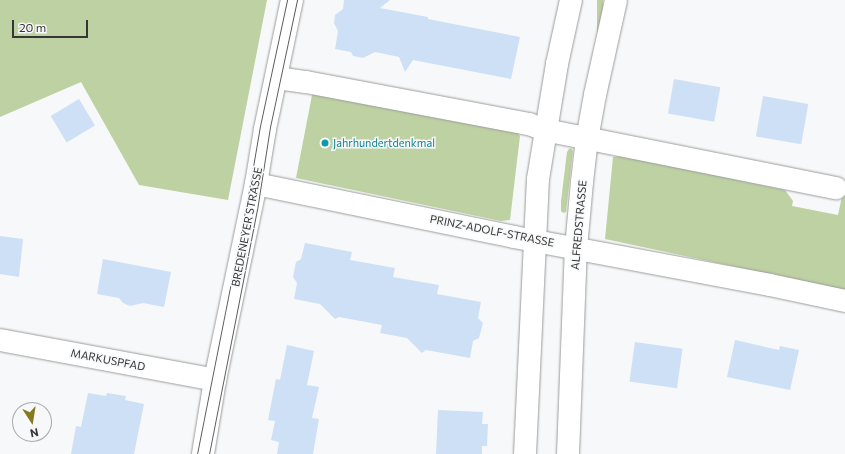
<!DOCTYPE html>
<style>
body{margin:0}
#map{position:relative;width:845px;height:454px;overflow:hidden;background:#f7f8f9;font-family:Commissioner,sans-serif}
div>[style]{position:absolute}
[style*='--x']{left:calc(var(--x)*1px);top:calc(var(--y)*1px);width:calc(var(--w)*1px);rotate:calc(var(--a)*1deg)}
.green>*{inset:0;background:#bed1a2;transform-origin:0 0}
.building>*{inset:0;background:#cee0f6;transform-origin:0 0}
.roads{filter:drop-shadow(0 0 1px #9b9c9c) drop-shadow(0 0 1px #9b9c9c)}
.minor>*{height:22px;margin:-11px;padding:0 11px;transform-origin:11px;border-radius:11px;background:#fff}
.tertiary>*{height:22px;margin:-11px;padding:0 11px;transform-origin:11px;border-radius:11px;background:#fff}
.primary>*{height:22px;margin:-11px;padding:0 11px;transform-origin:11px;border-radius:11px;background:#fff}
.tram>*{height:1px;margin:-0.5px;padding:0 0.5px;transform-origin:0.5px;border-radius:0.5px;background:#5c5c5d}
.dots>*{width:11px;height:11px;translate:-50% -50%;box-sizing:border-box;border:2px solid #f7f8f9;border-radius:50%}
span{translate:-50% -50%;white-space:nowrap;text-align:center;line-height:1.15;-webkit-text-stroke:3px #f7f8f9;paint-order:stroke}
.culture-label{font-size:11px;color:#0d838f}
.left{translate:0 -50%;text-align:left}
.street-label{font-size:11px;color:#363637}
.north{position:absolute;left:12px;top:402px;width:40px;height:40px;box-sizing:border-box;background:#f7f8f9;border:1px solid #aaaaab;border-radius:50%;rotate:168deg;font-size:11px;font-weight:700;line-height:16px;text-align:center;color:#363637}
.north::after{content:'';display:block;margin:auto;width:14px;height:18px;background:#857a20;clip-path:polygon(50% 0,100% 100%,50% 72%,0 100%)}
.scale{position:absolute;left:12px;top:20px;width:76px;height:18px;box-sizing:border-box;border:2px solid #363637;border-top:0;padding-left:5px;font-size:12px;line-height:14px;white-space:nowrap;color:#363637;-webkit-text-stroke:3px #f7f8f9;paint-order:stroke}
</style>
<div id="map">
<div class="green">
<div style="clip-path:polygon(0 0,267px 0,228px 200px,139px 185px,81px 82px,0 117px)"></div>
<div style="left:597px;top:0;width:6px;height:83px"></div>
<div style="clip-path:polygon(313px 90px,516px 131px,520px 136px,510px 220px,501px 221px,296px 178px)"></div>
<div style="clip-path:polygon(571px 148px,573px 151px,566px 212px,563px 213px,561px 211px,561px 201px,567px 152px,569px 149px)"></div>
<div style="clip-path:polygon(623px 156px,785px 190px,793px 201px,792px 206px,838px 215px,845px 182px,845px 290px,605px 239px,613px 157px)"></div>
</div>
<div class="building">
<div style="clip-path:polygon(344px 0,390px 0,380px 8px,428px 17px,428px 19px,520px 37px,511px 79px,413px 60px,405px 72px,399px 57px,375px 52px,363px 58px,353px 56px,351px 52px,335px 49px,338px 31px,334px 23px,335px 15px,343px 9px)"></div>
<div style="left:674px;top:79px;width:47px;height:35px;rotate:10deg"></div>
<div style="left:763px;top:96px;width:46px;height:41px;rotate:10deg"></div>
<div style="left:79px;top:99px;width:31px;height:33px;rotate:59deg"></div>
<div style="clip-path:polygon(0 236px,23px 239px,19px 277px,0 274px)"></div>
<div style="clip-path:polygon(305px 243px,352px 252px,350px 260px,395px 268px,393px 277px,439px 285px,437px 294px,481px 302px,478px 318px,483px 323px,479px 338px,473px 341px,470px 358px,426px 350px,422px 353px,407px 338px,380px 333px,382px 325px,339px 317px,335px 319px,320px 304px,294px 299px,297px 283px,293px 277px,296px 262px,301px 259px)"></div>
<div style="clip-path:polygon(103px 259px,171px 272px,164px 307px,143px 303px,130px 306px,123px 303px,119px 298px,97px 294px)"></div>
<div style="clip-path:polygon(735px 340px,779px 350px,780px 346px,799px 350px,790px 390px,727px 377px)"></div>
<div style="left:635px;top:342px;width:48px;height:40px;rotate:8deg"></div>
<div style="clip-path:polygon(287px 345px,314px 351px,307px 385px,319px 387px,312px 418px,319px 419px,313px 454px,277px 454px,279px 442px,271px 440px,275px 421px,268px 420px,276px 379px,280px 380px)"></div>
<div style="clip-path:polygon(88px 393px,106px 396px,107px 393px,126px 396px,125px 400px,144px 404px,134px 454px,71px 454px,76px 426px,81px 427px)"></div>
<div style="clip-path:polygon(438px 410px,483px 412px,482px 424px,488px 424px,487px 446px,482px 446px,482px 454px,436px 454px)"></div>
</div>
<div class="roads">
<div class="minor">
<div style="--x:277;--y:78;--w:29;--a:8"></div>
<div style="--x:306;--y:82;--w:227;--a:10.7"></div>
<div style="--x:529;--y:124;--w:17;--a:21"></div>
<div style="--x:545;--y:130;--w:297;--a:11.3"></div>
<div style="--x:256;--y:184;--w:263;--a:11.6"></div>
<div style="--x:514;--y:237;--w:260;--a:10.6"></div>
<div style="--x:770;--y:285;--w:77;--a:12"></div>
<div style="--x:0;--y:340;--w:219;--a:10.5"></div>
</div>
<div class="tertiary">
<div style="--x:203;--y:454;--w:75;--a:-80.8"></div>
<div style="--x:215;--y:380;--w:200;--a:-78.2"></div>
<div style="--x:256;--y:184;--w:56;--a:-80.7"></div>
<div style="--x:265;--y:129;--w:132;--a:-78.2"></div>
</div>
<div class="primary">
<div style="--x:525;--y:454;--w:275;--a:-87.3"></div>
<div style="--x:538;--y:179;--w:117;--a:-80.6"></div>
<div style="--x:557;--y:64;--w:66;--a:-77.7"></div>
<div style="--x:568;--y:454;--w:206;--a:-87.8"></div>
<div style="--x:576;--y:248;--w:66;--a:-84.8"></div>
<div style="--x:582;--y:182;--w:43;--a:-83.4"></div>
<div style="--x:587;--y:139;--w:45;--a:-79.7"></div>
<div style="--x:595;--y:95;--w:97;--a:-77.5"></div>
</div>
</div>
<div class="tram">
<div style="--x:197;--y:454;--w:263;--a:-78.8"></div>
<div style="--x:248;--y:196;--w:71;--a:-80.3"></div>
<div style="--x:260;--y:126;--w:129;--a:-77.9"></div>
<div style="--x:209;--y:454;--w:249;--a:-78.9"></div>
<div style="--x:257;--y:210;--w:84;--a:-81.1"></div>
<div style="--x:270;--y:127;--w:130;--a:-78"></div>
</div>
<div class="dots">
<div style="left:325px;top:143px;background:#0f9aa8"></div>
</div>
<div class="culture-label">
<span class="left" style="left:333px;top:143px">Jahrhundertdenkmal</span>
</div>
<div class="street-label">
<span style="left:579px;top:225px;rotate:-85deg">ALFREDSTRASSE</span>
<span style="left:247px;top:227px;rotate:-79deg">BREDENEYER STRASSE</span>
<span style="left:492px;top:231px;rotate:11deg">PRINZ-ADOLF-STRASSE</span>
<span style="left:108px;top:360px;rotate:11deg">MARKUSPFAD</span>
</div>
<div class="north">N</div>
<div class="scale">20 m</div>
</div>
